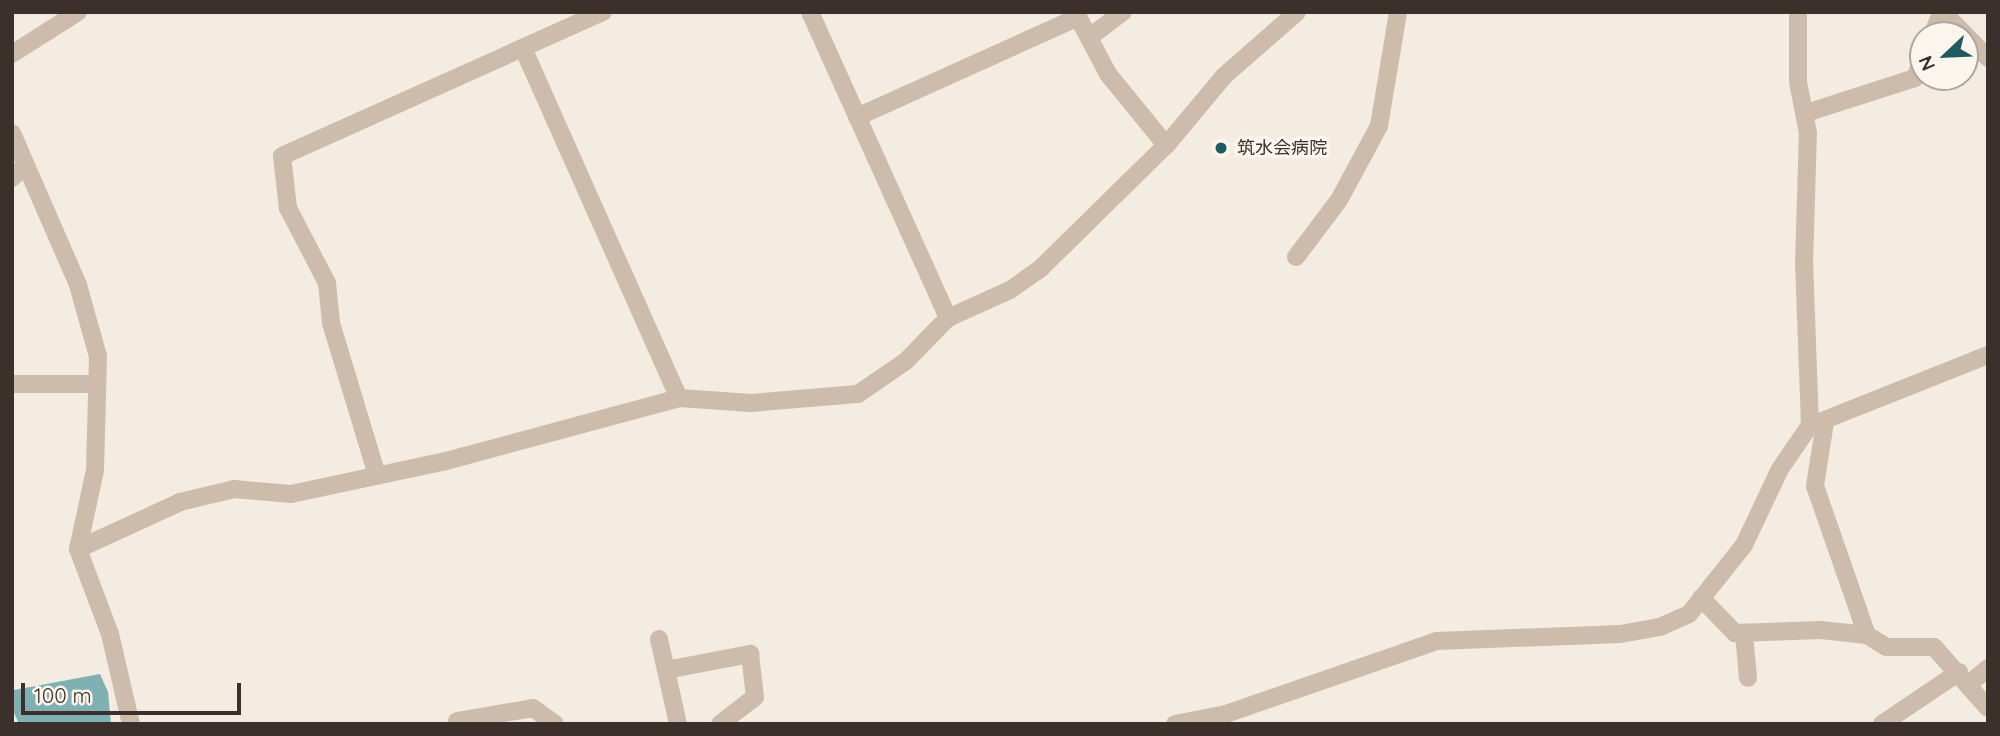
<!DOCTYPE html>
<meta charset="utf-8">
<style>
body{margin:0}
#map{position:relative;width:2000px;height:736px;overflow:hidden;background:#f4ebe1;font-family:Quicksand,"Noto Sans JP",sans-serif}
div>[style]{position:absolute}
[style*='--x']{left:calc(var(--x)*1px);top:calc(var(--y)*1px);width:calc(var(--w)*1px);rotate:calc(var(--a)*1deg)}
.water>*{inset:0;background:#7fb0b2}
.minor>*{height:18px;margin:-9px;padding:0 9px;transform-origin:9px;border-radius:9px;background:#cdbbac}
.dots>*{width:19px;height:19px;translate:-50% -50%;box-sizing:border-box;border:4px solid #fbf5ee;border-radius:50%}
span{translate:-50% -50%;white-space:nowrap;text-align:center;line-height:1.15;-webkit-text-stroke:6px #fbf5ee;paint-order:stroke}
.poi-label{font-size:18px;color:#3b302b}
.left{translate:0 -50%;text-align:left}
.frame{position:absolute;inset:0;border:14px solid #3b302b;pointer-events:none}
.north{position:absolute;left:1909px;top:21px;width:70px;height:70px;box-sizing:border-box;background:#fbf5ee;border:2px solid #aea6a0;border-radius:50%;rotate:247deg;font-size:19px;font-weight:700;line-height:28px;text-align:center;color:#3b302b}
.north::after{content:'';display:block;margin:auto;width:24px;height:32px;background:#1f5a5e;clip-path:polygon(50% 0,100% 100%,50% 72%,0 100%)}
.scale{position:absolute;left:21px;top:683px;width:220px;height:32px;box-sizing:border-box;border:4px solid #3b302b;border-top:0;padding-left:9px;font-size:21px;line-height:24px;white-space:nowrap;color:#3b302b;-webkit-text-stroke:5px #fbf5ee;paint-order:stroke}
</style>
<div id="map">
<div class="water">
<div style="clip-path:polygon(100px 674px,108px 692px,111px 724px,19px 724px,12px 708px,14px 690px)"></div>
</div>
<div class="minor">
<div style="--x:810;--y:12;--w:336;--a:65.7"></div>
<div style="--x:1943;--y:12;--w:64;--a:45.6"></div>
<div style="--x:1932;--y:35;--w:25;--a:-67"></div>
<div style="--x:1091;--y:36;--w:40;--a:-37"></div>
<div style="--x:523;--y:48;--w:383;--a:66"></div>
<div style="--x:12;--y:54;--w:78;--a:-32.5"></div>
<div style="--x:1806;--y:113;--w:114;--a:-17.8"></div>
<div style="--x:1915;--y:78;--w:22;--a:-68"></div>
<div style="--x:857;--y:117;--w:243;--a:-24.3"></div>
<div style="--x:1078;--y:17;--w:64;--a:62.2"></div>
<div style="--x:1108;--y:74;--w:92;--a:50.8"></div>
<div style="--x:12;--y:133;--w:166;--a:66.5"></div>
<div style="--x:78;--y:285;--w:74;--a:74.3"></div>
<div style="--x:98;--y:356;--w:114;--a:91.5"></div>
<div style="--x:95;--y:470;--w:81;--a:102.1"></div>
<div style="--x:78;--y:549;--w:91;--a:69.4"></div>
<div style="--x:110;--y:634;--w:92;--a:76.9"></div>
<div style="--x:12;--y:178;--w:18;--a:-43"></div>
<div style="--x:1296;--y:257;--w:71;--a:-53"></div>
<div style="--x:1339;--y:200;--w:84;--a:-61.6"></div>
<div style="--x:1379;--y:126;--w:116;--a:-80.5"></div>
<div style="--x:12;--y:384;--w:83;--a:0"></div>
<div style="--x:1825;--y:422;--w:65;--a:98.9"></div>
<div style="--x:1815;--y:486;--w:158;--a:70.8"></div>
<div style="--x:1867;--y:635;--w:22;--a:32"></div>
<div style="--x:1886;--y:647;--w:48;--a:0"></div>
<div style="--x:1934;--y:647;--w:81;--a:48.5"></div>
<div style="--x:1812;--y:425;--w:189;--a:-21.7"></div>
<div style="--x:376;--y:472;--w:156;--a:-106.8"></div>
<div style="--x:331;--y:323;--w:40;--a:-95.7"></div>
<div style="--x:327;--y:283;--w:85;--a:-117.5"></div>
<div style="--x:288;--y:208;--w:52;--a:-96.6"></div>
<div style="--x:282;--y:156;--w:352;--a:-24.2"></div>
<div style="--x:78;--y:549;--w:112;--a:-24.7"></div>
<div style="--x:180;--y:502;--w:56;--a:-13.5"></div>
<div style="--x:234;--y:489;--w:57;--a:5"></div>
<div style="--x:291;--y:494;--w:158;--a:-12"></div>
<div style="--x:446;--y:461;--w:241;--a:-15.1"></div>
<div style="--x:679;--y:398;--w:72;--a:4"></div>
<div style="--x:751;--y:403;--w:107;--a:-4.8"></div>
<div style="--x:858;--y:394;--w:58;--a:-34.5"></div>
<div style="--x:906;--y:361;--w:60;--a:-45.7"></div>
<div style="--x:948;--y:318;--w:68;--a:-24.3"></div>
<div style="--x:1010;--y:290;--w:38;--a:-35"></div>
<div style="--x:1041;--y:268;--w:180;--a:-44.5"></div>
<div style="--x:1169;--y:142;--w:86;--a:-50.2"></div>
<div style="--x:1224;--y:76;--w:97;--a:-41.2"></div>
<div style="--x:1701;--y:598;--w:49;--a:45.8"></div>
<div style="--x:1735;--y:633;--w:86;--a:-2"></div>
<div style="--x:1821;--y:630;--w:46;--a:6.2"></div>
<div style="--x:1744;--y:633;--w:45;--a:84.9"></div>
<div style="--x:659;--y:639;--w:87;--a:77.4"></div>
<div style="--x:666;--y:670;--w:86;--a:-10.8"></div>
<div style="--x:750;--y:654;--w:43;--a:83.4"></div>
<div style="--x:755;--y:697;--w:44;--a:142.4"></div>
<div style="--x:1969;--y:684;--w:25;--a:-40"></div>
<div style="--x:457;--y:721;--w:77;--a:-9.7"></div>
<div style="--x:533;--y:708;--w:27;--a:36"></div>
<div style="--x:1175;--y:724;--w:52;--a:-11.1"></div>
<div style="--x:1226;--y:714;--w:223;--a:-19.1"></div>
<div style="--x:1437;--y:641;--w:183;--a:-2.2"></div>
<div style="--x:1620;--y:634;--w:41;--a:-9.9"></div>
<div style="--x:1660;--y:627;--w:32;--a:-24"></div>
<div style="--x:1689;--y:614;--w:88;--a:-51.4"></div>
<div style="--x:1744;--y:545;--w:84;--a:-64.7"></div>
<div style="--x:1780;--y:469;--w:53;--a:-55.7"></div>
<div style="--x:1810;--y:425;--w:160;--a:-92.1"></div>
<div style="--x:1804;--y:265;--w:132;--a:-88.3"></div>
<div style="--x:1808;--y:133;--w:52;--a:-101.1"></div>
<div style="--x:1798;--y:82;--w:70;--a:-90"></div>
<div style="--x:1882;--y:724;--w:93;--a:-34"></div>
</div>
<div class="dots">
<div style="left:1221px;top:148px;background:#1f5a5e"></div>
</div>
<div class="poi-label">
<span class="left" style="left:1237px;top:148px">筑水会病院</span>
</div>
<div class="frame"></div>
<div class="north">N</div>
<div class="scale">100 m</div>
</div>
